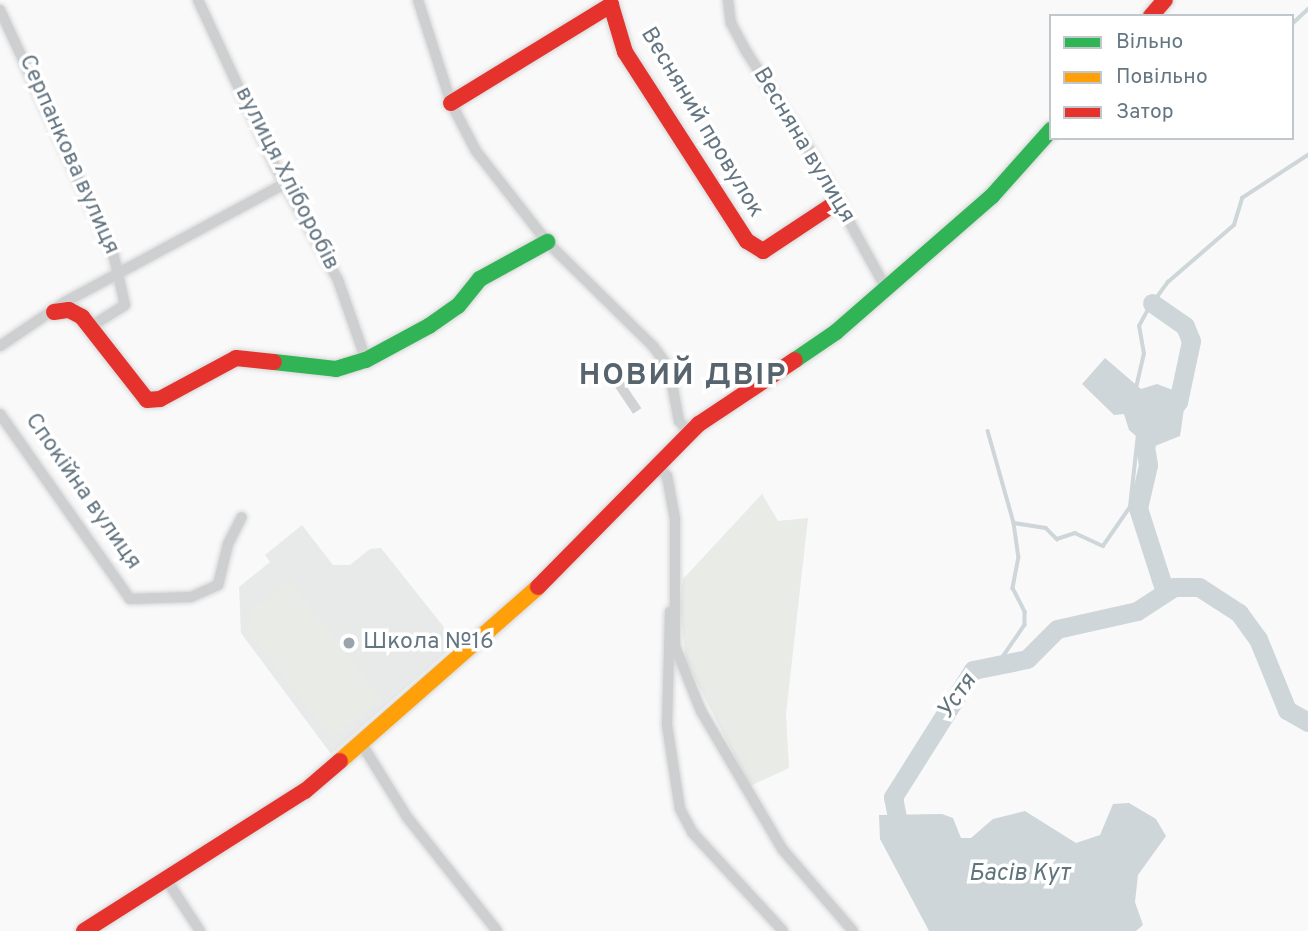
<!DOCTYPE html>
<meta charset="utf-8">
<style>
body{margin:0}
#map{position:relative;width:1308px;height:931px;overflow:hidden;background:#f9f9f9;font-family:Overpass,sans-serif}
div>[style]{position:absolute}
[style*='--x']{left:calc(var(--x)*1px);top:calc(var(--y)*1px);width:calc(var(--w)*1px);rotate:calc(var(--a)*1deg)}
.built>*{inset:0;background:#e8e9e9}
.green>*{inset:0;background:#e8ebe6}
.water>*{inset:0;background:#ced6d9}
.stream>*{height:3.5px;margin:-1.75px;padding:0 1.75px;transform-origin:1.75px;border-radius:1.75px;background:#ced6d9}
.river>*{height:19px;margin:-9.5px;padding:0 9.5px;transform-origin:9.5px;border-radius:9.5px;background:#ced6d9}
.building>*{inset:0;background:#d0d2d3;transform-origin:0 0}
.roads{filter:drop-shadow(0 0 2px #d5d6d7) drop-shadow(0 0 2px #d5d6d7)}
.street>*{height:10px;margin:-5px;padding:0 5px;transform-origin:5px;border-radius:5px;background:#cecfd0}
.fast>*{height:16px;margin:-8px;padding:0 8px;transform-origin:8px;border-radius:8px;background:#30b455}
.slow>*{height:16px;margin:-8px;padding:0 8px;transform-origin:8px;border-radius:8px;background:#ff9f0a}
.jam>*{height:16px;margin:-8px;padding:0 8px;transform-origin:8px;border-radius:8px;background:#e5322d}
.dots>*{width:19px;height:19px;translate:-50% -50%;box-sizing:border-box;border:4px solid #fff;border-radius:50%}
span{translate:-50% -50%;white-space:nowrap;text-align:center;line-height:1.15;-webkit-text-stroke:7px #fff;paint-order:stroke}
.street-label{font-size:23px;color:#657683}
.poi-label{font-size:23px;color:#657683}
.left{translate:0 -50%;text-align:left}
.water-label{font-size:24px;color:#60757c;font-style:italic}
.district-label{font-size:30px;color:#57646e;font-weight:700;letter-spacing:2px}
.legend{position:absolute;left:1049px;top:14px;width:245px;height:126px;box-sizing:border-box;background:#fff;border:2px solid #c1c8cd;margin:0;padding:9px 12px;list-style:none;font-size:21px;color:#657683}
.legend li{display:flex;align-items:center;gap:14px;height:35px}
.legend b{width:35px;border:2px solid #c1c8cd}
</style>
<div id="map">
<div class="built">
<div style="clip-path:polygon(302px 525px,333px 565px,350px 565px,370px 549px,381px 548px,451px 636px,449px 650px,331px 754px,241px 633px,239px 587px,270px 562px,265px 555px)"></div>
</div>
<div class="green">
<div style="clip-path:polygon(762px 494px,778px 521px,808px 518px,786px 714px,789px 768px,750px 786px,686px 661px,680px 607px,683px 579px)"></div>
<div style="clip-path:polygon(290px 581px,382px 699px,332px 738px,248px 632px,251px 612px)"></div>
</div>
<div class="water">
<div style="clip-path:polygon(1105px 358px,1141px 389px,1157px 384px,1186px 395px,1180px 436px,1150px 448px,1129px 430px,1124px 414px,1114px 415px,1082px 384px)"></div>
<div style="clip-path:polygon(1129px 803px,1156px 819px,1166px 836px,1138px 875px,1135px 902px,1143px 925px,1136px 931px,929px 931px,880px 839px,879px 815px,942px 814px,953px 818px,961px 838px,971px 838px,993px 819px,1025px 811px,1076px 843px,1100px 835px,1113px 804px)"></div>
</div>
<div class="stream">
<div style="--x:1292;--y:24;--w:22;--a:-43"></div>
<div style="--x:1136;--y:388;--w:35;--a:-77"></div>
<div style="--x:1144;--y:354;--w:28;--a:-100"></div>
<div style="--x:1139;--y:326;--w:21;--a:-61"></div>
<div style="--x:1149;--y:308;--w:32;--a:-54"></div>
<div style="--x:1168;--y:282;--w:87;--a:-40.8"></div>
<div style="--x:1234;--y:225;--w:28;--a:-73"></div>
<div style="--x:1242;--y:198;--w:79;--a:-33.1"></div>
<div style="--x:988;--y:431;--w:96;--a:74.2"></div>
<div style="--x:1014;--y:523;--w:34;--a:82"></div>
<div style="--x:1019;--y:557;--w:32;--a:101"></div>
<div style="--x:1013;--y:588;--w:27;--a:63"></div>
<div style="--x:1025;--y:612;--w:13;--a:90"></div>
<div style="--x:1025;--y:625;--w:42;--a:124.4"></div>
<div style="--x:1014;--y:523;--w:32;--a:9"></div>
<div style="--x:1046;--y:528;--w:16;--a:45"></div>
<div style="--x:1057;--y:539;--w:19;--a:-18"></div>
<div style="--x:1075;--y:533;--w:31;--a:25"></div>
<div style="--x:1103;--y:546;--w:47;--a:-55.3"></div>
<div style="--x:1130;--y:507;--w:73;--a:-83.7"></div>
</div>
<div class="river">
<div style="--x:1152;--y:303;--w:40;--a:34.9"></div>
<div style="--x:1185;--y:326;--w:16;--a:68"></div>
<div style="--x:1191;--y:341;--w:62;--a:102"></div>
<div style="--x:1178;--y:402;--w:34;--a:137"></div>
<div style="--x:1153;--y:425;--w:22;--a:111"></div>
<div style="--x:1145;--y:446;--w:19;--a:81"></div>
<div style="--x:1148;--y:465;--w:44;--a:103.1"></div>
<div style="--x:1138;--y:508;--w:88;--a:72.2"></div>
<div style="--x:901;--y:838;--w:42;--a:-101"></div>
<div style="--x:893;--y:797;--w:150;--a:-57.8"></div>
<div style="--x:973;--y:670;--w:55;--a:-11.5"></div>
<div style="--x:1027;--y:659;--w:42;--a:-45"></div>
<div style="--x:1057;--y:629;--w:82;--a:-12.7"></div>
<div style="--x:1137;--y:611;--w:44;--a:-33"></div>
<div style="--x:1174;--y:587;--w:25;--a:0"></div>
<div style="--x:1199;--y:587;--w:48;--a:33"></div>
<div style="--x:1239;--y:613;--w:32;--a:54"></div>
<div style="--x:1258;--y:639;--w:77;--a:67.8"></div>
<div style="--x:1287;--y:710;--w:24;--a:30"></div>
</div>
<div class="building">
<div style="left:619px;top:375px;width:40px;height:10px;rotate:56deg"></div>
</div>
<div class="roads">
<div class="street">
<div style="--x:198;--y:0;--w:181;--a:65.1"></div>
<div style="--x:274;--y:164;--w:132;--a:61.1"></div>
<div style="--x:338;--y:280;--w:85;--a:70.7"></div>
<div style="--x:418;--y:0;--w:108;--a:72.2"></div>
<div style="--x:451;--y:103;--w:54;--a:62.5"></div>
<div style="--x:476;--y:151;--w:115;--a:52"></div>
<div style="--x:547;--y:242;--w:148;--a:44.5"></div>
<div style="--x:653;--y:346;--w:27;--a:54"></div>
<div style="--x:669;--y:368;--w:54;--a:79.3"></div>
<div style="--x:679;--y:421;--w:15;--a:48"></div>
<div style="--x:728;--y:0;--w:23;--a:83"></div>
<div style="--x:731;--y:23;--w:32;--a:62"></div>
<div style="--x:746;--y:51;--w:119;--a:57.4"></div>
<div style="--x:810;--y:151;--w:159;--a:61"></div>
<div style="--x:0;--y:10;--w:272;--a:65.2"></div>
<div style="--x:114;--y:257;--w:49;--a:77.1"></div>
<div style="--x:125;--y:305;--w:39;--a:148"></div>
<div style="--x:0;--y:346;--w:78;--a:-34.1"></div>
<div style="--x:65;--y:302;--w:251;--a:-28.3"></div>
<div style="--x:0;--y:414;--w:226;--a:54.9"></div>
<div style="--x:130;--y:599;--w:61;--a:-1.9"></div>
<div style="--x:191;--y:597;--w:30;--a:-24"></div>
<div style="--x:218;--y:585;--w:42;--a:-76.3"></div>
<div style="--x:228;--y:544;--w:30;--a:-63"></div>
<div style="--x:655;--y:464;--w:17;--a:45"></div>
<div style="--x:667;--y:476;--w:44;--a:79.5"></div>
<div style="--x:675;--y:519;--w:127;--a:90"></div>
<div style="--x:675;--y:646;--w:70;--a:68.2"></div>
<div style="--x:701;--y:711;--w:161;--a:59.5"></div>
<div style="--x:783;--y:850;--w:107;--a:49.2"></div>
<div style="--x:670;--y:612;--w:113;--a:91.5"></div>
<div style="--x:667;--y:725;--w:85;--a:81.2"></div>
<div style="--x:680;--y:809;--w:26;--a:62"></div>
<div style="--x:692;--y:832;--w:134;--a:47.4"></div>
<div style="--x:361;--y:743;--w:87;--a:58.1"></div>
<div style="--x:407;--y:817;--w:145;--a:51.7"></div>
<div style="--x:166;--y:879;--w:62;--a:56.8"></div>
</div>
<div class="fast">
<div style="--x:795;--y:360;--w:50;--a:-34.3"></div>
<div style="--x:836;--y:332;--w:207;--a:-41.1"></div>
<div style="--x:992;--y:196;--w:89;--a:-48.2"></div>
<div style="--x:274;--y:362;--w:62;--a:6.4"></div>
<div style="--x:336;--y:369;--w:31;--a:-17"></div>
<div style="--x:366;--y:360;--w:72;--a:-28.4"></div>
<div style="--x:429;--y:326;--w:35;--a:-35"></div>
<div style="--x:458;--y:306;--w:35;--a:-51"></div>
<div style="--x:480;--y:279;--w:77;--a:-28.9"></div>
</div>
<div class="slow">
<div style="--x:340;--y:761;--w:264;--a:-41.3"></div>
</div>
<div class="jam">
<div style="--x:1151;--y:16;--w:21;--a:-49"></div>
<div style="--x:451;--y:103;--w:188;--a:-31.5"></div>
<div style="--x:611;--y:5;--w:49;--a:73.4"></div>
<div style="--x:625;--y:52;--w:225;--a:57.2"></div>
<div style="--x:747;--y:241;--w:19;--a:32"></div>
<div style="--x:763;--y:251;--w:89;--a:-33.5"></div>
<div style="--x:54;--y:312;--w:15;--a:-8"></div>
<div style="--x:69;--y:310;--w:15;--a:28"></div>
<div style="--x:82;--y:317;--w:105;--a:51.9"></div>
<div style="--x:147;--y:400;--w:13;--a:-4"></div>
<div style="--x:160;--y:399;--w:86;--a:-28.3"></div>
<div style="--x:236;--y:358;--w:38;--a:6"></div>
<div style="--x:538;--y:587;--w:229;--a:-45.4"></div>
<div style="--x:699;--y:424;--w:115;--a:-33.7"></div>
<div style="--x:84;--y:931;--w:262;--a:-32.4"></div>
<div style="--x:305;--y:791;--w:46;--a:-40.6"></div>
</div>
</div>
<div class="dots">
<div style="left:349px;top:643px;background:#99a4ac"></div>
</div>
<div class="street-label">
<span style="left:701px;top:123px;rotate:59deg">Весняний провулок</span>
<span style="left:803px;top:146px;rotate:59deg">Весняна вулиця</span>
<span style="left:68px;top:155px;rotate:66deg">Серпанкова вулиця</span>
<span style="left:286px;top:179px;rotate:63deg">вулиця Хліборобів</span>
<span style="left:82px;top:492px;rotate:55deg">Спокійна вулиця</span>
</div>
<div class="poi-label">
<span class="left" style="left:363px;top:643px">Школа №16</span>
</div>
<div class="water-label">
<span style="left:958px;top:697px;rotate:-55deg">Устя</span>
<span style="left:1019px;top:875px">Басів Кут</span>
</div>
<div class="district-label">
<span style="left:683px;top:377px">НОВИЙ ДВІР</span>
</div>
<ul class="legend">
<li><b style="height:9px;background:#30b455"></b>Вільно</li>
<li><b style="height:9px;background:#ff9f0a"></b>Повільно</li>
<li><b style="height:9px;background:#e5322d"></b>Затор</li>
</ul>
</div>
